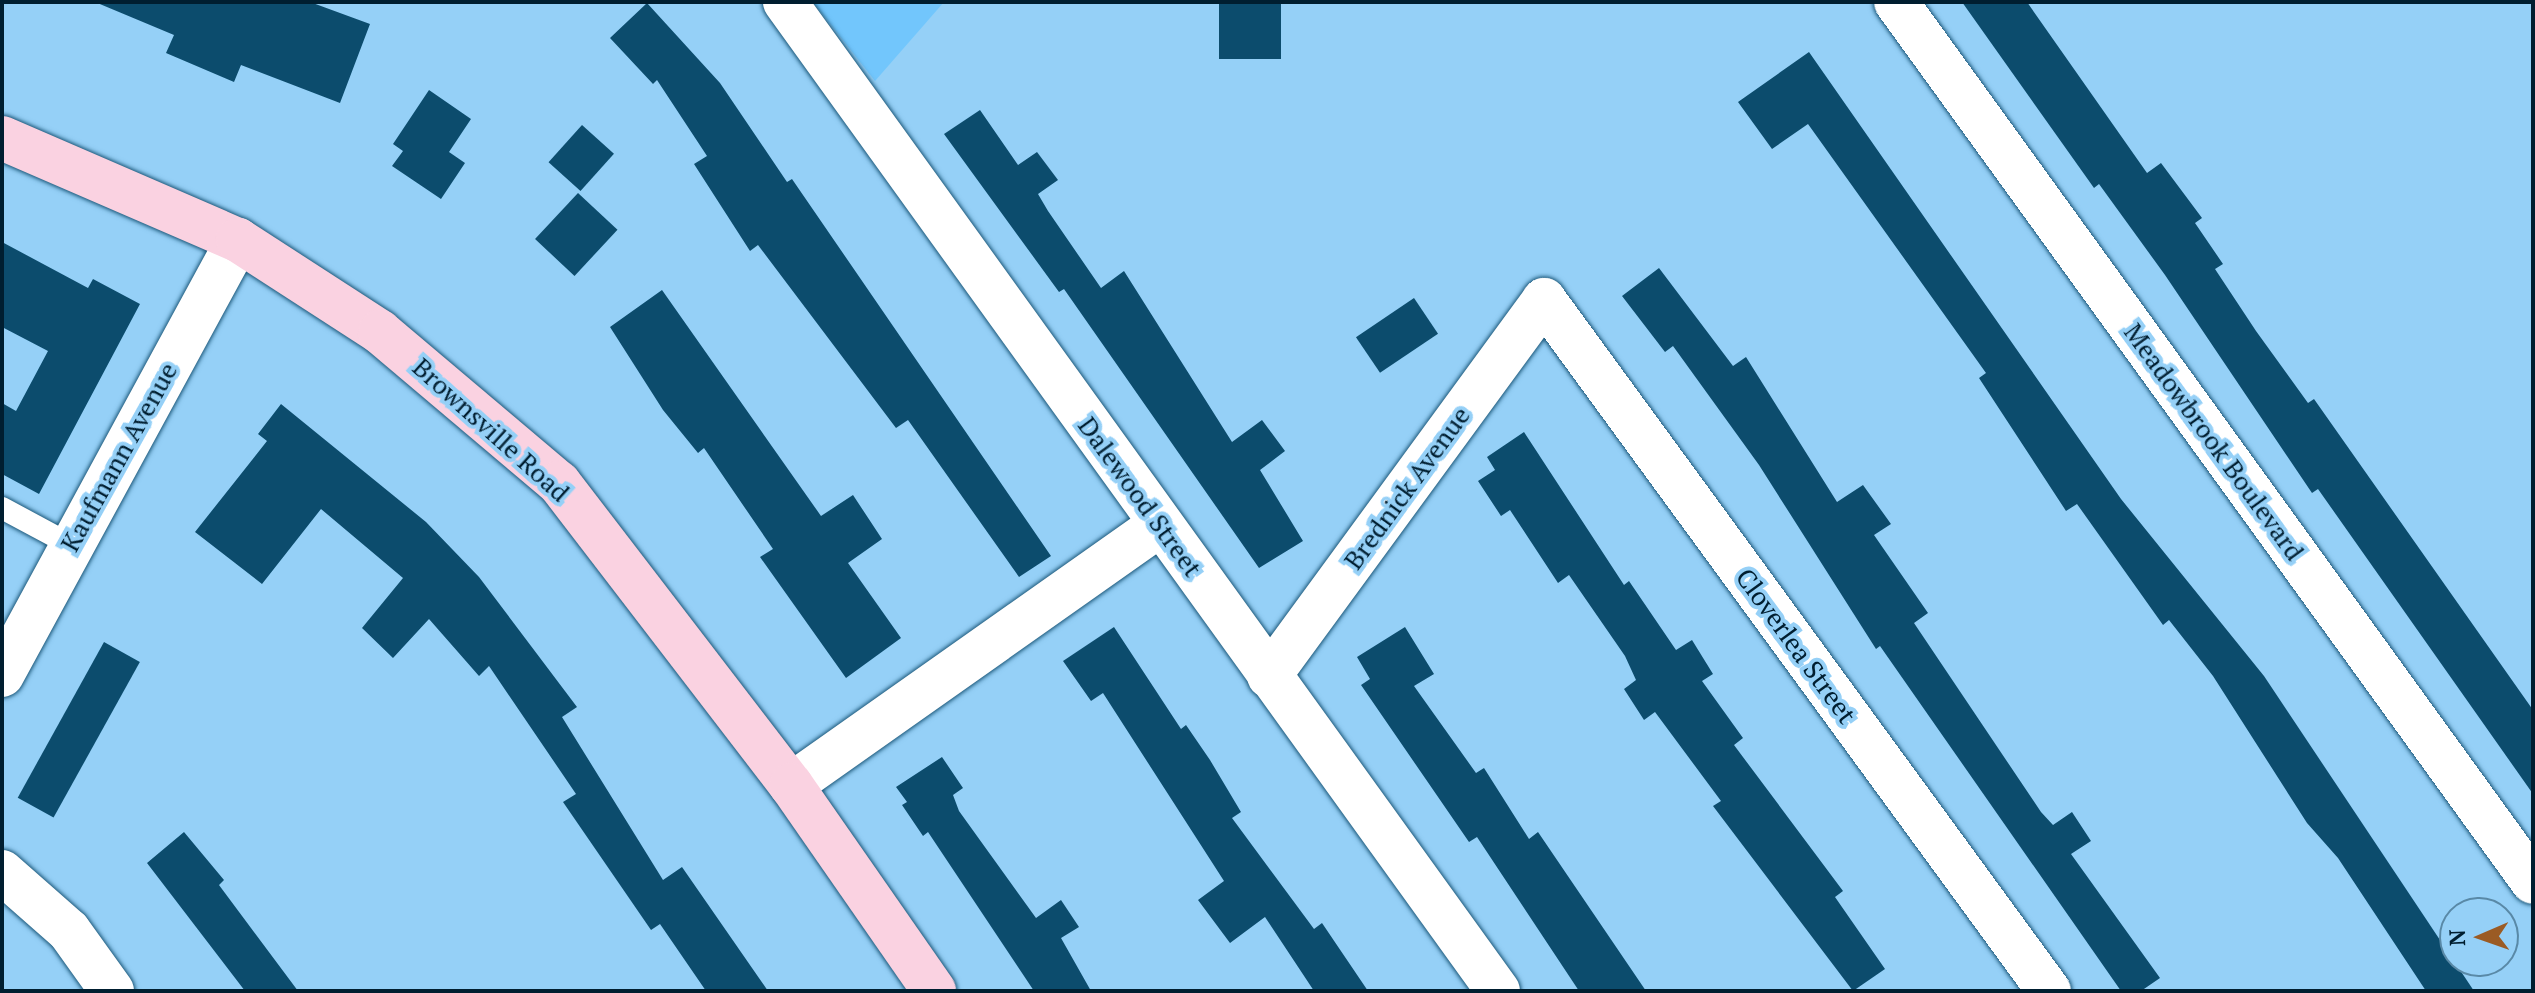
<!DOCTYPE html>
<style>
body{margin:0}
#map{position:relative;width:2535px;height:993px;overflow:hidden;background:#95d0f7;font-family:"PT Serif",serif}
div>[style]{position:absolute}
[style*='--x']{left:calc(var(--x)*1px);top:calc(var(--y)*1px);width:calc(var(--w)*1px);rotate:calc(var(--a)*1deg)}
.built>*{inset:0;background:#72c6fc}
.building>*{inset:0;background:#0c4c6d;transform-origin:0 0}
.roads{filter:drop-shadow(0 0 2px #1c587a) drop-shadow(0 0 2px #1c587a)}
.lane>*{height:22px;margin:-11px;padding:0 11px;transform-origin:11px;border-radius:11px;background:#fff}
.street>*{height:44px;margin:-22px;padding:0 22px;transform-origin:22px;border-radius:22px;background:#fff}
.secondary>*{height:44px;margin:-22px;padding:0 22px;transform-origin:22px;border-radius:22px;background:#fad2e1}
span{translate:-50% -50%;white-space:nowrap;text-align:center;line-height:1.15;-webkit-text-stroke:8px #95d0f7;paint-order:stroke}
.street-label{font-size:26px;color:#001e30}
.frame{position:absolute;inset:0;border:4px solid #001e30;pointer-events:none}
.north{position:absolute;left:2439px;top:897px;width:80px;height:80px;box-sizing:border-box;background:#95d0f7;border:2px solid #5989a7;border-radius:50%;rotate:268deg;font-size:22px;font-weight:700;line-height:32px;text-align:center;color:#001e30}
.north::after{content:'';display:block;margin:auto;width:28px;height:36px;background:#9b5b24;clip-path:polygon(50% 0,100% 100%,50% 72%,0 100%)}
</style>
<div id="map">
<div class="built">
<div style="clip-path:polygon(813px 2px,944px 2px,875px 81px)"></div>
</div>
<div class="building">
<div style="clip-path:polygon(95px 2px,310px 2px,370px 24px,340px 103px,241px 65px,234px 82px,166px 53px,174px 35px)"></div>
<div style="left:1219px;top:2px;width:62px;height:57px"></div>
<div style="clip-path:polygon(1962px 2px,2027px 2px,2147px 173px,2161px 163px,2202px 218px,2195px 223px,2223px 264px,2215px 269px,2256px 331px,2308px 403px,2314px 399px,2533px 710px,2533px 794px,2318px 489px,2312px 493px,2165px 275px,2099px 184px,2094px 188px)"></div>
<div style="clip-path:polygon(647px 3px,720px 83px,787px 182px,792px 179px,1051px 556px,1019px 577px,908px 420px,896px 428px,758px 245px,750px 251px,694px 164px,707px 156px,657px 80px,653px 84px,610px 38px)"></div>
<div style="clip-path:polygon(1809px 52px,2121px 499px,2264px 676px,2474px 991px,2426px 991px,2338px 858px,2307px 823px,2213px 676px,2169px 620px,2163px 625px,2077px 504px,2066px 511px,1979px 378px,1986px 373px,1808px 124px,1772px 149px,1738px 102px)"></div>
<div style="clip-path:polygon(429px 90px,471px 119px,449px 152px,465px 163px,441px 199px,392px 166px,403px 151px,393px 144px)"></div>
<div style="clip-path:polygon(980px 110px,1018px 165px,1037px 152px,1058px 180px,1038px 194px,1048px 211px,1101px 288px,1124px 271px,1232px 442px,1262px 420px,1285px 451px,1260px 470px,1303px 541px,1259px 568px,1064px 289px,1059px 292px,944px 134px)"></div>
<div style="left:582px;top:125px;width:43px;height:50px;rotate:42deg"></div>
<div style="left:578px;top:193px;width:54px;height:63px;rotate:43deg"></div>
<div style="clip-path:polygon(2px 242px,88px 288px,93px 279px,140px 304px,39px 494px,2px 474px,2px 403px,16px 411px,48px 351px,2px 327px)"></div>
<div style="clip-path:polygon(1659px 268px,1733px 366px,1746px 357px,1837px 502px,1863px 485px,1891px 524px,1874px 535px,1928px 613px,1914px 623px,2041px 812px,2053px 825px,2072px 812px,2091px 841px,2071px 854px,2160px 978px,2141px 991px,2121px 991px,1880px 646px,1876px 649px,1759px 465px,1673px 346px,1665px 352px,1622px 296px)"></div>
<div style="clip-path:polygon(662px 290px,821px 516px,853px 495px,882px 539px,848px 563px,901px 638px,846px 678px,760px 557px,773px 549px,704px 448px,698px 453px,663px 410px,610px 327px)"></div>
<div style="left:1414px;top:298px;width:43px;height:70px;rotate:56deg"></div>
<div style="clip-path:polygon(281px 404px,426px 522px,479px 577px,577px 707px,562px 717px,663px 880px,682px 867px,768px 991px,706px 991px,660px 924px,651px 930px,563px 802px,576px 794px,489px 666px,479px 676px,429px 619px,393px 658px,362px 628px,403px 578px,321px 509px,262px 584px,195px 532px,267px 441px,258px 434px)"></div>
<div style="clip-path:polygon(1524px 432px,1624px 585px,1629px 581px,1676px 650px,1692px 640px,1713px 674px,1702px 681px,1743px 738px,1734px 745px,1843px 891px,1835px 897px,1885px 969px,1853px 991px,1713px 806px,1721px 801px,1655px 712px,1644px 720px,1624px 689px,1636px 680px,1625px 656px,1569px 575px,1558px 583px,1510px 510px,1501px 516px,1478px 481px,1495px 470px,1487px 457px)"></div>
<div style="clip-path:polygon(1114px 627px,1181px 729px,1186px 725px,1210px 760px,1241px 812px,1232px 818px,1314px 929px,1322px 923px,1368px 991px,1314px 991px,1265px 917px,1230px 943px,1198px 900px,1224px 881px,1103px 693px,1091px 701px,1063px 661px)"></div>
<div style="clip-path:polygon(1405px 627px,1434px 674px,1414px 686px,1476px 773px,1484px 768px,1529px 839px,1538px 832px,1646px 991px,1579px 991px,1477px 837px,1469px 842px,1361px 685px,1370px 679px,1357px 657px)"></div>
<div style="left:104px;top:642px;width:41px;height:178px;rotate:29deg"></div>
<div style="clip-path:polygon(942px 757px,963px 788px,953px 795px,959px 811px,1036px 918px,1061px 900px,1079px 927px,1061px 938px,1091px 991px,1034px 991px,928px 832px,923px 836px,902px 805px,907px 802px,896px 787px)"></div>
<div style="clip-path:polygon(184px 832px,224px 880px,219px 885px,298px 991px,245px 991px,147px 863px)"></div>
</div>
<div class="roads">
<div class="lane">
<div style="--x:2;--y:508;--w:78;--a:28.2"></div>
</div>
<div class="street">
<div style="--x:785;--y:2;--w:1219;--a:54.21"></div>
<div style="--x:1896;--y:2;--w:1086;--a:54.1"></div>
<div style="--x:2;--y:675;--w:495;--a:-61.5"></div>
<div style="--x:1269;--y:676;--w:466;--a:-53.8"></div>
<div style="--x:1544;--y:300;--w:856;--a:53.84"></div>
<div style="--x:791;--y:785;--w:451;--a:-35.2"></div>
<div style="--x:2;--y:872;--w:89;--a:41.4"></div>
<div style="--x:69;--y:931;--w:74;--a:54.4"></div>
</div>
<div class="secondary">
<div style="--x:2;--y:138;--w:257;--a:23.4"></div>
<div style="--x:238;--y:240;--w:169;--a:32.9"></div>
<div style="--x:380;--y:332;--w:234;--a:40.2"></div>
<div style="--x:559;--y:483;--w:381;--a:52.5"></div>
<div style="--x:791;--y:785;--w:251;--a:55.2"></div>
</div>
</div>
<div class="street-label">
<span style="left:491px;top:430px;rotate:42deg">Brownsville Road</span>
<span style="left:2214px;top:442px;rotate:54deg">Meadowbrook Boulevard</span>
<span style="left:119px;top:457px;rotate:-61deg">Kaufmann Avenue</span>
<span style="left:1407px;top:488px;rotate:-54deg">Brednick Avenue</span>
<span style="left:1140px;top:497px;rotate:54deg">Dalewood Street</span>
<span style="left:1796px;top:646px;rotate:54deg">Cloverlea Street</span>
</div>
<div class="frame"></div>
<div class="north">N</div>
</div>
